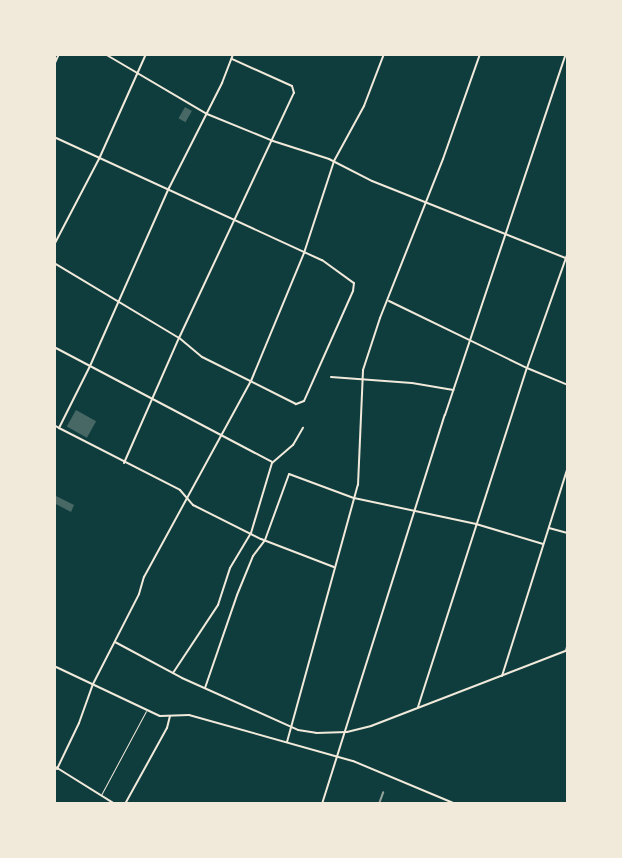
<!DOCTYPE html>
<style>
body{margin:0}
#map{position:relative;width:622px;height:858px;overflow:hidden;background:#0f3d3e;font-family:Spectral,serif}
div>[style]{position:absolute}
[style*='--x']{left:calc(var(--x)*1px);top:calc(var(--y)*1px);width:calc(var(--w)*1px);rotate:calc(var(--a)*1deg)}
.building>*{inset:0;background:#486865;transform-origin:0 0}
.service>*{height:1px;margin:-0.5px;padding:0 0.5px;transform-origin:0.5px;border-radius:0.5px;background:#f1e9da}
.minor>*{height:2px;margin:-1px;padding:0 1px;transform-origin:1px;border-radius:1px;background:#f1e9da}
.tertiary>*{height:2px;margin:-1px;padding:0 1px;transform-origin:1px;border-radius:1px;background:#f1e9da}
.rail>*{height:1.5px;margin:-0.75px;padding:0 0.75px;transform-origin:0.75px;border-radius:0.75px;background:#97a49c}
span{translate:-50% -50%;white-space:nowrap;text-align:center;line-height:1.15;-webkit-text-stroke:5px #f1e9da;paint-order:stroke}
.frame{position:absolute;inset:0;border:56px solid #f1e9da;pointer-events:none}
</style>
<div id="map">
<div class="building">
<div style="left:185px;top:107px;width:8px;height:13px;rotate:30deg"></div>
<div style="left:76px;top:410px;width:23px;height:19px;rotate:29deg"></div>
<div style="clip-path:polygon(54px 495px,74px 505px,71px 512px,54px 503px)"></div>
</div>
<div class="service">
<div style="--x:101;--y:795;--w:95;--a:-61.8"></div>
</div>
<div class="minor">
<div style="--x:105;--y:54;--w:118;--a:30.5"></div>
<div style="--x:207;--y:114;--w:71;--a:22.2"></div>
<div style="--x:273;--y:141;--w:59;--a:17.8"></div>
<div style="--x:329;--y:159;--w:48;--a:27.1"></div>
<div style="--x:372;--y:181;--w:211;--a:21.7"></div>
<div style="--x:54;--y:65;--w:12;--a:-66"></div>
<div style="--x:54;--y:137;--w:295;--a:24.7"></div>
<div style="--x:322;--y:260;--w:39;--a:36"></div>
<div style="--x:354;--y:283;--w:8;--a:97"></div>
<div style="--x:353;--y:291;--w:120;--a:114"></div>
<div style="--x:304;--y:401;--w:9;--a:159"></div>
<div style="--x:296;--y:404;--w:105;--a:-153.4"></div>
<div style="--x:202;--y:357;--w:30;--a:-140"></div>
<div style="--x:179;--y:338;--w:146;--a:-149"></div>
<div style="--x:54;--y:245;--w:97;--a:-62.4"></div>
<div style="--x:99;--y:159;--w:115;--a:-65.9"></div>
<div style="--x:389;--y:301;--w:153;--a:25.9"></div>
<div style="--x:527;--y:368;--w:44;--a:22.5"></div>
<div style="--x:54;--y:347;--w:246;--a:27.8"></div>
<div style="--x:331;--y:377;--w:81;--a:4.2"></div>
<div style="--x:412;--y:383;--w:42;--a:9.7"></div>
<div style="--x:59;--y:428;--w:136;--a:27.1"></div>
<div style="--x:180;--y:490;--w:20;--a:49"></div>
<div style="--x:193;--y:505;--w:76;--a:26.6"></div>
<div style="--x:261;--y:539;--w:78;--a:21"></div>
<div style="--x:124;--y:463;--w:137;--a:-66.3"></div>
<div style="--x:179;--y:338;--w:271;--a:-64.9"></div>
<div style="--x:294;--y:93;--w:7;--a:-106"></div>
<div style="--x:292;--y:86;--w:66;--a:-155.8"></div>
<div style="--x:549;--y:528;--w:20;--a:15"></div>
<div style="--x:115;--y:642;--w:76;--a:28.2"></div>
<div style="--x:182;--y:678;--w:127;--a:24.1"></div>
<div style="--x:298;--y:730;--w:18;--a:9"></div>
<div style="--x:316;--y:733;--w:31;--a:-2"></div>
<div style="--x:347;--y:732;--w:25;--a:-14"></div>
<div style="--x:371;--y:726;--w:211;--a:-21.1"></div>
<div style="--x:566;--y:651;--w:9;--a:-77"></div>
<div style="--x:173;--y:673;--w:82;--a:-56.5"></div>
<div style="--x:218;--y:605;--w:39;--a:-72"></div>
<div style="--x:230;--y:568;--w:41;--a:-59"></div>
<div style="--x:251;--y:533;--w:73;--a:-73.3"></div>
<div style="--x:272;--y:463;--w:28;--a:-41"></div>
<div style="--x:293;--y:445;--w:20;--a:-60"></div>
<div style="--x:502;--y:676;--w:219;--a:-72.5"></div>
<div style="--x:205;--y:688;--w:98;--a:-71"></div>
<div style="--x:237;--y:595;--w:42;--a:-67.7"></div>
<div style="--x:253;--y:556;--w:20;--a:-53"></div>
<div style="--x:265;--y:540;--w:70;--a:-70"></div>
<div style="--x:289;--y:474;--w:69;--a:20.3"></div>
<div style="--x:354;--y:498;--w:125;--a:12"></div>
<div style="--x:476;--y:524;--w:70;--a:16.6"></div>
<div style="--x:418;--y:707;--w:356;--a:-72.2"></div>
<div style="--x:527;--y:368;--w:123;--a:-70.5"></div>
<div style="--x:287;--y:742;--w:267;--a:-74.6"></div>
<div style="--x:358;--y:485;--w:115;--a:-87.5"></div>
<div style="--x:363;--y:370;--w:55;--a:-71.9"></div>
<div style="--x:380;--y:318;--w:171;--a:-68.4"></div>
<div style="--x:443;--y:159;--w:111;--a:-70.6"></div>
<div style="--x:54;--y:766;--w:72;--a:31.9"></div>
<div style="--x:57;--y:769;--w:51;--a:-64.4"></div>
<div style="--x:79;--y:723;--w:41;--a:-70.3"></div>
<div style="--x:93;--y:684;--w:101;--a:-62.9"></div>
<div style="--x:139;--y:594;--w:18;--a:-74"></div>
<div style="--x:144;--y:577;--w:223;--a:-61.4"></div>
<div style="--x:251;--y:381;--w:139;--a:-67.5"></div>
<div style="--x:304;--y:253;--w:97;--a:-71.9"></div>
<div style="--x:334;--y:161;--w:63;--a:-61.4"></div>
<div style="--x:364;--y:106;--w:56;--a:-69"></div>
<div style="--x:125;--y:804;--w:87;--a:-61.1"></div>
<div style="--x:167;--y:728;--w:12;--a:-76"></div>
</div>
<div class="tertiary">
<div style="--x:54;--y:425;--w:6;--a:31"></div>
<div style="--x:59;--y:428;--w:69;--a:-63.4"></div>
<div style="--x:90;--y:366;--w:195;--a:-66.1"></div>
<div style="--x:169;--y:188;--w:118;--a:-63.2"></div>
<div style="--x:222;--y:83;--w:31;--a:-69"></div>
<div style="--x:54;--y:666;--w:117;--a:25.3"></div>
<div style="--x:160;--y:716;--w:29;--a:-2"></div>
<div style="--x:189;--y:715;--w:170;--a:15.7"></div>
<div style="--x:353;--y:761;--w:112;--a:22.7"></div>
<div style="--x:322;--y:804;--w:408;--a:-72.5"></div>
<div style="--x:445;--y:415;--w:381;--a:-71.5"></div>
</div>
<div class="rail">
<div style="--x:379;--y:804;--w:12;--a:-70"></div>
</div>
<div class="frame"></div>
</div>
